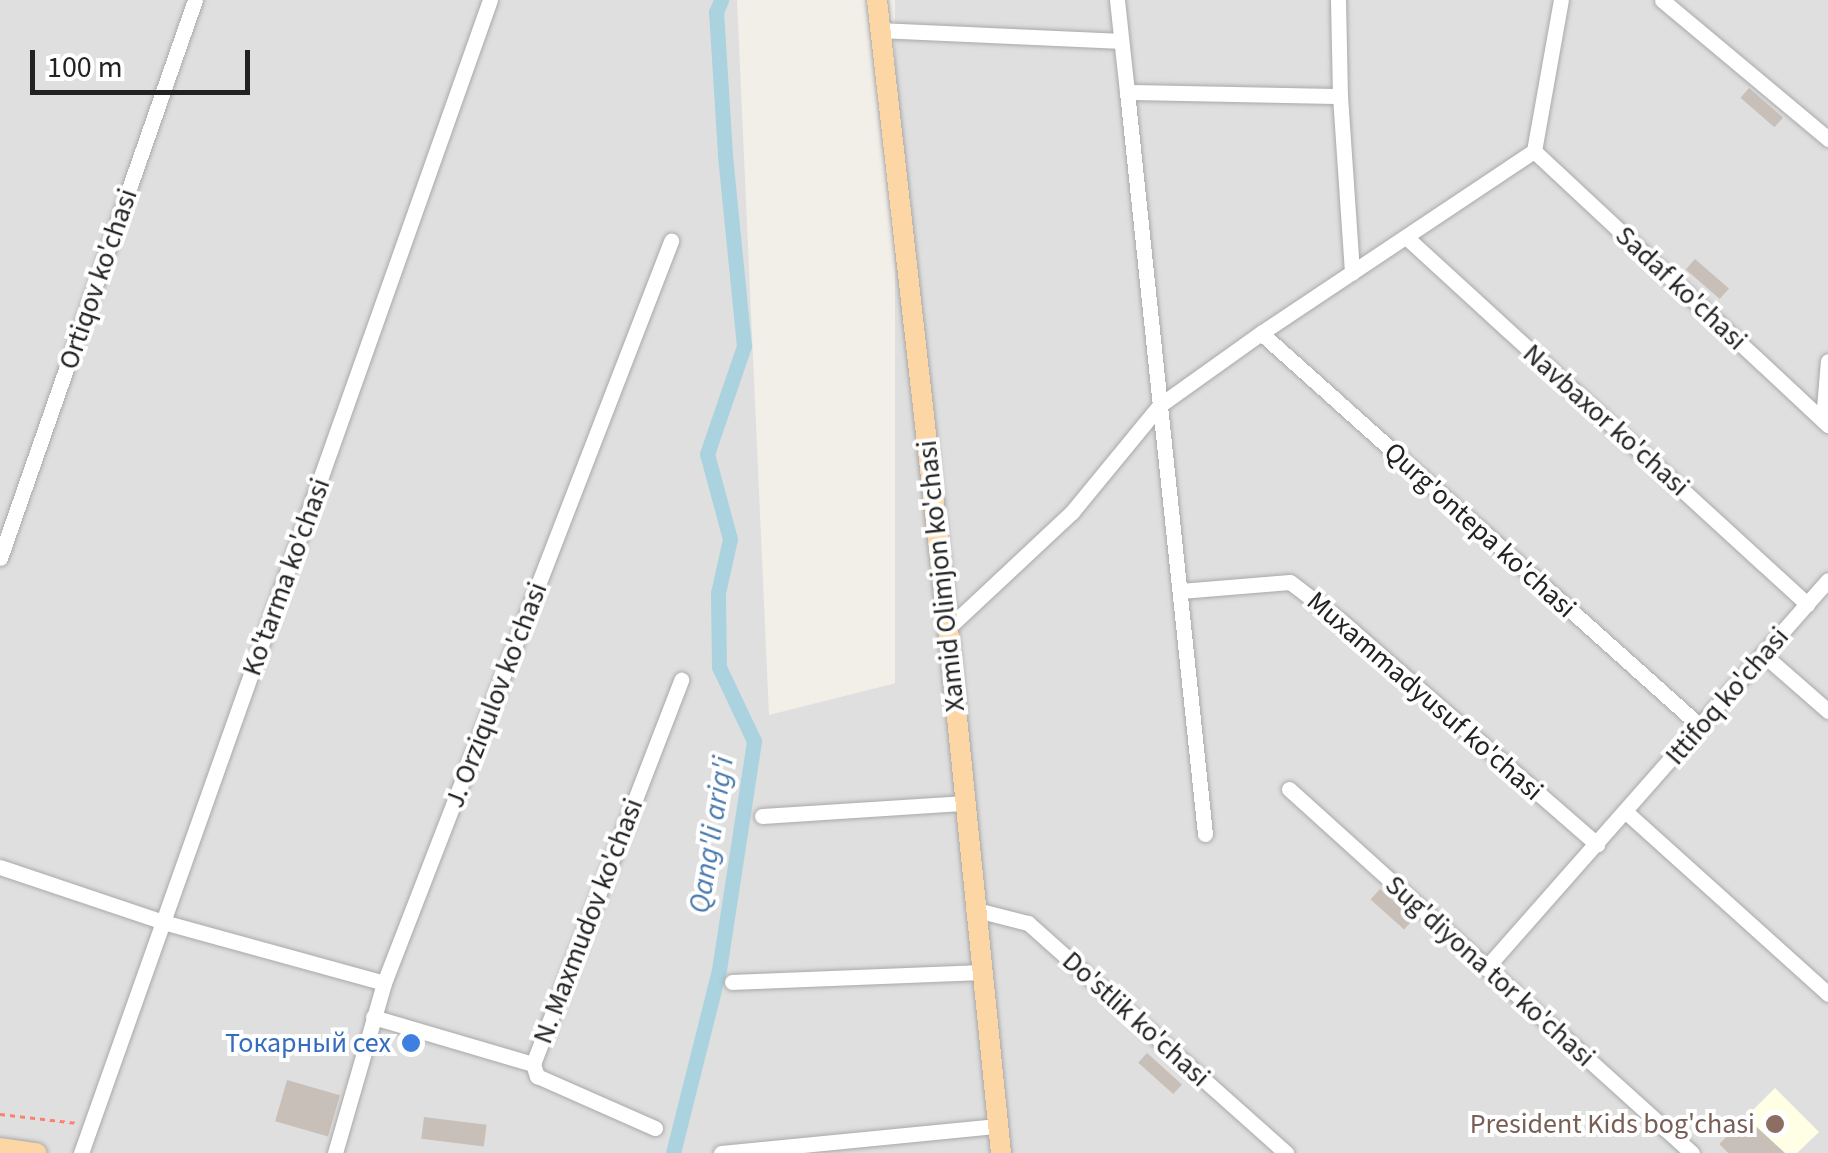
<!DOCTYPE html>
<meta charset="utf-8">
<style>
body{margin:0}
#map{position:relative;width:1828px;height:1153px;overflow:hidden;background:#f2efe9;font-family:"Source Sans 3",sans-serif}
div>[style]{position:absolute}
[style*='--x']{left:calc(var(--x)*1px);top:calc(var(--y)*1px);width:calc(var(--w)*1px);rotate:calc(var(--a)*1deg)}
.residential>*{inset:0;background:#e0dfdf;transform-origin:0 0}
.education>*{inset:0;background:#ffffe5}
.canal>*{height:15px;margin:-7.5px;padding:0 7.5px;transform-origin:7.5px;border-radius:7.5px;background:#aad3df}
.building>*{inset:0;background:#c7bfb8;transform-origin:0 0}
.path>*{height:2.5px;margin-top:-1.25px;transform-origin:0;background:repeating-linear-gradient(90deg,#fa8072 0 5px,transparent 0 10px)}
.roads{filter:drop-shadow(0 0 2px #a9a9a9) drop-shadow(0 0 2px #a9a9a9)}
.minor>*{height:15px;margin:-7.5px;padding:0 7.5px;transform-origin:7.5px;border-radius:7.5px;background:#fff}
.major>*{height:20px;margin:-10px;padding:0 10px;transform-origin:10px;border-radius:10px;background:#fcd6a4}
.dots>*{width:28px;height:28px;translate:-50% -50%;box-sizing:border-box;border:5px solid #fff;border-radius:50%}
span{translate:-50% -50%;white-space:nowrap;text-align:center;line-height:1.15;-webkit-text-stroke:8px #fff;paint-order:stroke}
.street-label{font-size:28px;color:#222}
.shop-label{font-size:28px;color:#366cbe}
.right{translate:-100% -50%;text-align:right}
.education-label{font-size:28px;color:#785e54}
.water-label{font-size:30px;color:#4a7aab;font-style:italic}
.scale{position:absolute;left:30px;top:50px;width:220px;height:45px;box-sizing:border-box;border:5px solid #222;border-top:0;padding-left:12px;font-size:30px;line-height:35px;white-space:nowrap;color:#222;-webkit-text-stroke:8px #fff;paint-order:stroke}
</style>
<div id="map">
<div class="residential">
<div style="clip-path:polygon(0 0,737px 0,769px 715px,936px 673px,983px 1153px,0 1153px)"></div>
<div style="left:895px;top:0;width:933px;height:1160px"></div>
</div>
<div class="education">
<div style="clip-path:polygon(1775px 1088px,1819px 1132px,1797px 1153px,1728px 1153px,1719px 1144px)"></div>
</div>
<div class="canal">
<div style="--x:673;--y:1153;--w:189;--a:-75.9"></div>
<div style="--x:719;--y:970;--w:232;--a:-81.3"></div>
<div style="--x:754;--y:741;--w:82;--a:-115.3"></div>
<div style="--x:719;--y:667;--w:74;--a:-90.8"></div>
<div style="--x:718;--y:593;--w:55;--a:-77.5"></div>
<div style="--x:730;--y:539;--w:88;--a:-105.1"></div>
<div style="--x:707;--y:454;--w:114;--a:-71.1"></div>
<div style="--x:744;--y:346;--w:193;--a:-95.7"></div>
<div style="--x:725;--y:154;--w:142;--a:-93.6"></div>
<div style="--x:716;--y:12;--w:13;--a:-67"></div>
</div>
<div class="building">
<div style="left:1749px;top:88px;width:45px;height:13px;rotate:41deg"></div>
<div style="left:1695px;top:259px;width:45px;height:14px;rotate:41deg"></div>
<div style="left:1380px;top:889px;width:45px;height:14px;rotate:42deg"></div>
<div style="left:1147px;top:1053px;width:47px;height:13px;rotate:42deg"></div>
<div style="left:287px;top:1080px;width:55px;height:43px;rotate:16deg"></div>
<div style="left:424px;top:1117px;width:63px;height:22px;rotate:7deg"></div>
<div style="clip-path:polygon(1746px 1117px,1785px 1153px,1728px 1153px,1719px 1144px)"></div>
</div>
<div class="path">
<div style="--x:0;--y:1114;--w:78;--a:6.7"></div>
</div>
<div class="roads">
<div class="minor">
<div style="--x:1117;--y:0;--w:93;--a:83.8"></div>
<div style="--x:1662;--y:0;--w:217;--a:39.9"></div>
<div style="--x:880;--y:30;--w:241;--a:2.6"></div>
<div style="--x:1340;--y:96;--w:177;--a:86.1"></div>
<div style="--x:1534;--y:151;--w:402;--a:43"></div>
<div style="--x:1406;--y:237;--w:544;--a:42.47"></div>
<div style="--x:1261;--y:333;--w:328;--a:-33.7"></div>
<div style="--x:1534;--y:151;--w:153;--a:-79.9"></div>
<div style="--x:1823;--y:420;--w:59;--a:-85.2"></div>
<div style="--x:0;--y:558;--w:591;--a:-70.74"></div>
<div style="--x:1180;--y:591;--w:110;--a:-4.7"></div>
<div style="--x:1290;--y:582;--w:64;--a:37.4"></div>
<div style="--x:1341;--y:621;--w:340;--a:41.1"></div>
<div style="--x:948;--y:628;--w:170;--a:-43.1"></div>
<div style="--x:1072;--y:512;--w:139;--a:-50.6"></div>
<div style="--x:1160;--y:405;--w:124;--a:-35.5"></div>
<div style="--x:1261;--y:333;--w:589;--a:41.84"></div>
<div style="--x:1764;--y:655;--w:85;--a:41.2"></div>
<div style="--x:1289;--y:789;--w:543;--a:42.09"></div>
<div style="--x:1626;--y:812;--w:272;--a:42"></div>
<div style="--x:762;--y:816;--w:200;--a:-3.7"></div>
<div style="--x:1205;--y:834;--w:746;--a:-96"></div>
<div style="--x:1127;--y:92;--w:213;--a:1.1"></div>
<div style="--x:1340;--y:96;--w:96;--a:-91.2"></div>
<div style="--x:0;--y:867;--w:172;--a:18.6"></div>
<div style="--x:163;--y:922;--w:229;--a:15.4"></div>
<div style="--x:973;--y:909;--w:57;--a:14.3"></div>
<div style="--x:1028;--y:923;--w:346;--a:41.7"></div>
<div style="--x:1486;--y:968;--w:517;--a:-48.61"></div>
<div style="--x:732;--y:982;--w:249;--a:-2.3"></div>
<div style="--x:373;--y:1017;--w:167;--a:16.4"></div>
<div style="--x:533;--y:1064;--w:412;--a:-68.9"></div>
<div style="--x:533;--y:1064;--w:13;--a:72"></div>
<div style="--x:537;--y:1076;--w:129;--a:23.8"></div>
<div style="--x:81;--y:1153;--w:1223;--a:-70.47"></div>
<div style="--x:335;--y:1153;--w:177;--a:-73.9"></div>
<div style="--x:384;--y:983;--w:796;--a:-68.85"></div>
<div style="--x:721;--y:1153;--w:278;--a:-5.6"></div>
</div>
<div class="major">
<div style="--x:877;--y:0;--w:632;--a:83.55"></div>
<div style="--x:948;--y:628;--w:528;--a:84.24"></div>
<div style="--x:0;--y:1148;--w:37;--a:8"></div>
</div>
</div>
<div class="dots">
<div style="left:411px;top:1043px;background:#3f7fe0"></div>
<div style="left:1775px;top:1124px;background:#8d6e63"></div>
</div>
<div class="street-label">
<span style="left:98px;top:279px;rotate:-71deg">Ortiqov ko'chasi</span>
<span style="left:1681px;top:288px;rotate:43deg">Sadaf ko'chasi</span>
<span style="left:1606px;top:420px;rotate:42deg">Navbaxor ko'chasi</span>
<span style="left:1480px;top:530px;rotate:42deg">Qurg'ontepa ko'chasi</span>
<span style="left:941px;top:576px;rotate:-96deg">Xamid Olimjon ko'chasi</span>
<span style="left:286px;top:577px;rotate:-70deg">Ko'tarma ko'chasi</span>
<span style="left:496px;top:695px;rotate:-69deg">J. Orziqulov ko'chasi</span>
<span style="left:1425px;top:696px;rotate:41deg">Muxammadyusuf ko'chasi</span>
<span style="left:1727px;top:696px;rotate:-49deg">Ittifoq ko'chasi</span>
<span style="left:588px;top:921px;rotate:-69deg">N. Maxmudov ko'chasi</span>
<span style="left:1490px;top:971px;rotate:42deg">Sug'diyona tor ko'chasi</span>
<span style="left:1136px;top:1019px;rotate:42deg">Do'stlik ko'chasi</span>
</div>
<div class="shop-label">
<span class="right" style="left:391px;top:1043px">Токарный сех</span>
</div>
<div class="education-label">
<span class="right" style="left:1755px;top:1124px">President Kids bog'chasi</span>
</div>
<div class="water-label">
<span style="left:712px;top:835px;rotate:-81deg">Qang'li arig'i</span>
</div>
<div class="scale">100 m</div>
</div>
